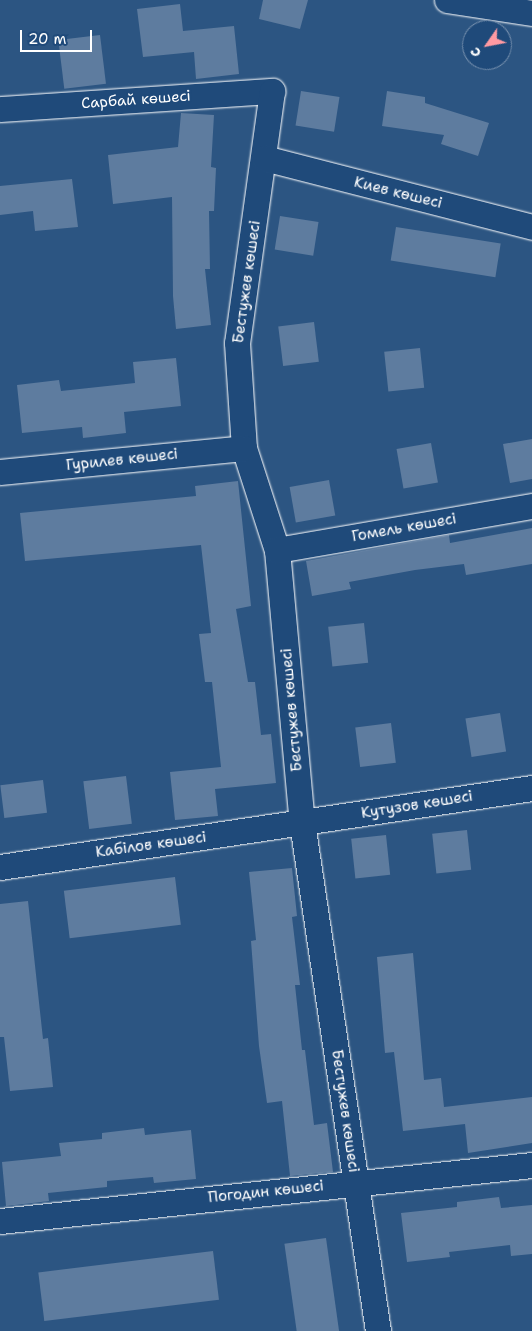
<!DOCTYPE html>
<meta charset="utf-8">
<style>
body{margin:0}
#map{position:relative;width:532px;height:1331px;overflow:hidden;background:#2c5582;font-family:"Shantell Sans",sans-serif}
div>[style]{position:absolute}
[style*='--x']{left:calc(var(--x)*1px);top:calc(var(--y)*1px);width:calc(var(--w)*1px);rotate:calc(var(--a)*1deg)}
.building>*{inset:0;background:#5e7c9f;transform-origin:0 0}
.roads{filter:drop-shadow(0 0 1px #fff) drop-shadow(0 0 1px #fff)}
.minor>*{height:25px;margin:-12.5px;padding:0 12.5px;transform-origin:12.5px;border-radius:12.5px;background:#1f4a7a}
span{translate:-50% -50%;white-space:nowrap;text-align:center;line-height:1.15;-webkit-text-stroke:4px #1f4a7a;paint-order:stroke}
.street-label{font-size:15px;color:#fff}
.north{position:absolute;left:462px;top:20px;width:50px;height:50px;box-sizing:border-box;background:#1f4a7a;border:1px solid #7992af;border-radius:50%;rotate:237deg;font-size:14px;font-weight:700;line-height:20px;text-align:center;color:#fff}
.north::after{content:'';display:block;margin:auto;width:18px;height:22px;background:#ff9aa2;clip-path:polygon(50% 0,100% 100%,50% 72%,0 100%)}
.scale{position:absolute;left:20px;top:30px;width:72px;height:22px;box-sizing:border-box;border:2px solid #fff;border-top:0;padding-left:6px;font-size:15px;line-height:18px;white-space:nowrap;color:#fff;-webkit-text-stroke:4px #1f4a7a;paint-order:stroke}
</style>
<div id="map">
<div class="building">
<div style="clip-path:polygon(263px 0,308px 0,300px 29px,259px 19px)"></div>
<div style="clip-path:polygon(180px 4px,183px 31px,234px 26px,239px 74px,196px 79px,194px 52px,143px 57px,137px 9px)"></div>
<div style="left:100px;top:35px;width:49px;height:42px;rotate:83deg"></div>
<div style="left:301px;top:91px;width:39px;height:35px;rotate:9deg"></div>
<div style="clip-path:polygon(387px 91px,425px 97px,425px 103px,489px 123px,478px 156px,441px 144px,444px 135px,382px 126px)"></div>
<div style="clip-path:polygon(181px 113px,214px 115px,211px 167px,216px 168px,214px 211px,209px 211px,210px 269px,205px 269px,211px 325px,176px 329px,173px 296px,172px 197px,113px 204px,108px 155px,178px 147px)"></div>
<div style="clip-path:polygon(72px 179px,78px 227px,35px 231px,33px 211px,0 215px,0 186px)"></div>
<div style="left:280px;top:216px;width:39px;height:34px;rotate:9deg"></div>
<div style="left:396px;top:227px;width:106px;height:34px;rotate:9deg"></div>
<div style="left:314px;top:322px;width:40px;height:36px;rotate:83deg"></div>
<div style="left:420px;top:348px;width:40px;height:36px;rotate:84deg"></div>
<div style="clip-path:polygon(176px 358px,181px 406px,124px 412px,126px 433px,83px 438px,82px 427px,22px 433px,17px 385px,59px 380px,61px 391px,135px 383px,133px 362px)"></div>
<div style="clip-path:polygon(532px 439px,532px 479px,510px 483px,503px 444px)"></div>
<div style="left:431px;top:443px;width:40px;height:35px;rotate:80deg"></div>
<div style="left:329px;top:480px;width:36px;height:40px;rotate:80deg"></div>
<div style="clip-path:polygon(238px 481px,251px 606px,236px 609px,248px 682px,255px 682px,261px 735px,271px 734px,276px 783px,215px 789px,218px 816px,175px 820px,170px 772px,221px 767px,212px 682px,205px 682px,199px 634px,211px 633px,201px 545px,25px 561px,20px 513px,196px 496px,195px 486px)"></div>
<div style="clip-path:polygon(532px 528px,532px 564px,466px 575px,464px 564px,415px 570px,349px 582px,351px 589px,312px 596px,306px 561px,449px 535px,450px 543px)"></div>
<div style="left:364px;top:623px;width:40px;height:36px;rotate:84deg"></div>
<div style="left:500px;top:713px;width:39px;height:35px;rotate:81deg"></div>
<div style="left:391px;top:723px;width:40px;height:36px;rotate:83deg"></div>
<div style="left:126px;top:776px;width:48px;height:43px;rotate:83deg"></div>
<div style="left:43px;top:780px;width:33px;height:43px;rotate:83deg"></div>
<div style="left:467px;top:830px;width:40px;height:35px;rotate:84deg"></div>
<div style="left:386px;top:835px;width:40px;height:35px;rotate:84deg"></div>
<div style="clip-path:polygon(292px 868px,297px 916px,292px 917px,300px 985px,295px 985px,302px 1050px,305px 1050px,314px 1125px,327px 1123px,333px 1172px,290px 1176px,282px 1101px,267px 1103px,259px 1046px,251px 941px,256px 940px,249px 872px)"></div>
<div style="left:175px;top:877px;width:48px;height:112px;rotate:83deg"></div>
<div style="clip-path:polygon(28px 901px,43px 1039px,48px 1038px,53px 1087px,10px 1091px,4px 1037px,0 1037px,0 904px)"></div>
<div style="clip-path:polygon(413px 953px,424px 1080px,441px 1078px,444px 1107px,532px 1097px,532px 1143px,468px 1153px,465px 1124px,403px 1131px,394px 1052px,385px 1053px,377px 957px)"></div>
<div style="clip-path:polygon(144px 1128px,145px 1135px,191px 1130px,196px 1179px,154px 1183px,153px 1177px,107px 1181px,107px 1187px,48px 1193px,49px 1201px,6px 1206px,2px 1162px,61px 1156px,59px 1143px,102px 1139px,102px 1133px)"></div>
<div style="clip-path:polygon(499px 1197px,501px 1208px,532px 1205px,532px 1254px,511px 1256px,510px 1245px,449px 1252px,450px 1257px,407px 1262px,401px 1213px,457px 1207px,457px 1202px)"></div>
<div style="left:326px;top:1238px;width:94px;height:42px;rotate:82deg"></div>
<div style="left:213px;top:1251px;width:49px;height:176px;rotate:83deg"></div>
</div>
<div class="roads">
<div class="minor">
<div style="--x:447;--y:0;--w:86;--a:8.7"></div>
<div style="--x:0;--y:109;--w:273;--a:-3.8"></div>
<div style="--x:272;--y:91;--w:254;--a:97.9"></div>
<div style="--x:237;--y:343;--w:105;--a:86.2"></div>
<div style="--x:244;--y:448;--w:107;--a:72.1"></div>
<div style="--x:277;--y:550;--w:274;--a:84.8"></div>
<div style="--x:302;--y:823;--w:514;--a:81.49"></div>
<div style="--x:264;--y:158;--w:277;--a:14.4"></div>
<div style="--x:0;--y:472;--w:245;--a:-5.6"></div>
<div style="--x:277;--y:550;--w:259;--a:-9.8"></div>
<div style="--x:0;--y:867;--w:538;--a:-8.45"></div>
<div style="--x:0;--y:1221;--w:535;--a:-6.01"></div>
</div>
</div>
<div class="street-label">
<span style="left:136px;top:100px;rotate:-4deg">Сарбай көшесі</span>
<span style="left:398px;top:193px;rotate:14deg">Киев көшесі</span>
<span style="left:247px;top:282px;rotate:-82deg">Бестужев көшесі</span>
<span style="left:122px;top:460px;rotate:-6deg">Гурилев көшесі</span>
<span style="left:404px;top:528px;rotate:-10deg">Гомель көшесі</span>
<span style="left:292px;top:710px;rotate:-95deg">Бестужев көшесі</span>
<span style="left:417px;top:805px;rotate:-9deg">Кутузов көшесі</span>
<span style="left:151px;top:845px;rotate:-8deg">Кабілов көшесі</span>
<span style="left:345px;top:1111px;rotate:82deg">Бестужев көшесі</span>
<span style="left:266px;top:1192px;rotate:-6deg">Погодин көшесі</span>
</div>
<div class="north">С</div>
<div class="scale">20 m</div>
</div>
